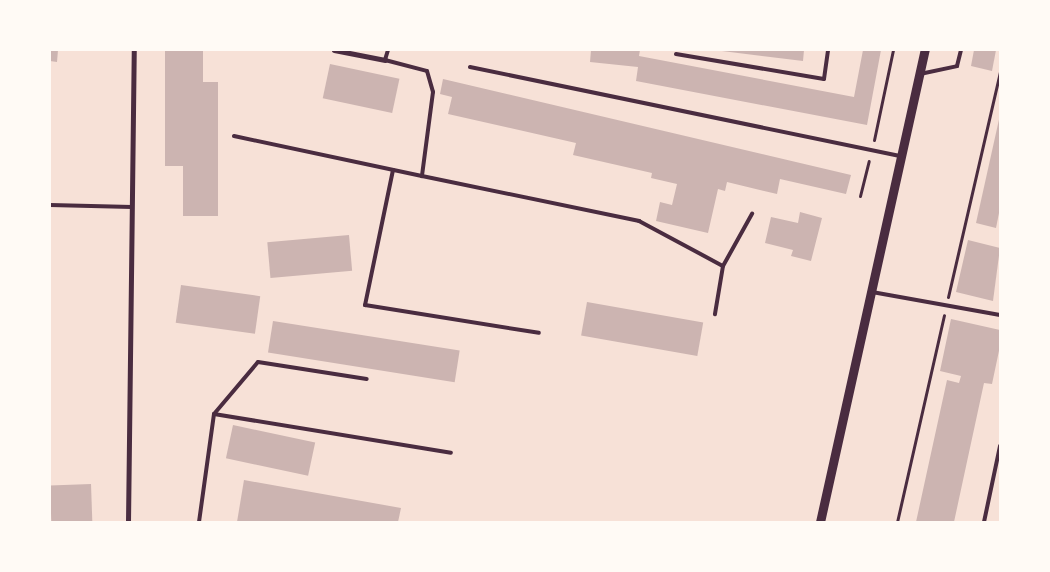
<!DOCTYPE html>
<style>
body{margin:0}
#map{position:relative;width:1050px;height:572px;overflow:hidden;background:#f7e1d7;font-family:"Noto Sans",sans-serif}
div>[style]{position:absolute}
[style*='--x']{left:calc(var(--x)*1px);top:calc(var(--y)*1px);width:calc(var(--w)*1px);rotate:calc(var(--a)*1deg)}
.building>*{inset:0;background:#ccb4b1;transform-origin:0 0}
.path>*{height:3px;margin:-1.5px;padding:0 1.5px;transform-origin:1.5px;border-radius:1.5px;background:#4a2c40}
.service>*{height:4px;margin:-2px;padding:0 2px;transform-origin:2px;border-radius:2px;background:#4a2c40}
.minor>*{height:5px;margin:-2.5px;padding:0 2.5px;transform-origin:2.5px;border-radius:2.5px;background:#4a2c40}
.tertiary>*{height:9px;margin:-4.5px;padding:0 4.5px;transform-origin:4.5px;border-radius:4.5px;background:#4a2c40}
span{translate:-50% -50%;white-space:nowrap;text-align:center;line-height:1.15;-webkit-text-stroke:5px #fffaf5;paint-order:stroke}
.frame{position:absolute;inset:0;border:51px solid #fffaf5;pointer-events:none}
</style>
<div id="map">
<div class="building">
<div style="clip-path:polygon(50px 50px,58px 50px,57px 62px,50px 61px)"></div>
<div style="clip-path:polygon(165px 50px,203px 50px,203px 82px,218px 82px,218px 216px,183px 216px,183px 166px,165px 166px)"></div>
<div style="clip-path:polygon(591px 50px,640px 50px,639px 56px,854px 97px,863px 50px,881px 50px,867px 125px,636px 81px,638px 67px,590px 62px)"></div>
<div style="clip-path:polygon(714px 50px,804px 50px,803px 61px)"></div>
<div style="clip-path:polygon(974px 50px,996px 50px,992px 71px,971px 66px)"></div>
<div style="left:330px;top:64px;width:71px;height:35px;rotate:12deg"></div>
<div style="clip-path:polygon(443px 79px,851px 175px,846px 194px,780px 179px,777px 194px,727px 182px,725px 191px,718px 189px,708px 233px,656px 221px,660px 202px,672px 205px,677px 184px,651px 178px,652px 173px,573px 155px,576px 143px,448px 114px,452px 97px,440px 94px)"></div>
<div style="clip-path:polygon(1000px 115px,1000px 208px,996px 228px,976px 223px)"></div>
<div style="clip-path:polygon(800px 212px,822px 218px,811px 261px,791px 256px,793px 250px,765px 243px,771px 217px,798px 223px)"></div>
<div style="left:349px;top:235px;width:36px;height:82px;rotate:85deg"></div>
<div style="clip-path:polygon(968px 240px,1000px 248px,993px 301px,956px 292px)"></div>
<div style="left:181px;top:285px;width:80px;height:38px;rotate:8deg"></div>
<div style="left:587px;top:302px;width:118px;height:34px;rotate:10deg"></div>
<div style="clip-path:polygon(951px 319px,1000px 330px,1000px 346px,992px 384px,984px 383px,954px 522px,916px 522px,947px 380px,959px 383px,961px 376px,940px 371px)"></div>
<div style="left:273px;top:321px;width:189px;height:32px;rotate:9deg"></div>
<div style="left:233px;top:425px;width:84px;height:34px;rotate:12deg"></div>
<div style="clip-path:polygon(244px 480px,401px 508px,398px 522px,237px 522px)"></div>
<div style="left:91px;top:484px;width:38px;height:41px;rotate:88deg"></div>
</div>
<div class="path">
<div style="--x:874;--y:140;--w:92;--a:-78.1"></div>
<div style="--x:860;--y:196;--w:36;--a:-76"></div>
<div style="--x:948;--y:297;--w:232;--a:-77"></div>
<div style="--x:897;--y:522;--w:212;--a:-77.2"></div>
</div>
<div class="service">
<div style="--x:388;--y:50;--w:10;--a:107"></div>
<div style="--x:385;--y:60;--w:43;--a:14.7"></div>
<div style="--x:427;--y:71;--w:22;--a:74"></div>
<div style="--x:433;--y:92;--w:85;--a:97.5"></div>
<div style="--x:422;--y:176;--w:222;--a:11.7"></div>
<div style="--x:639;--y:221;--w:95;--a:28.2"></div>
<div style="--x:723;--y:266;--w:49;--a:99.5"></div>
<div style="--x:676;--y:54;--w:150;--a:9.6"></div>
<div style="--x:824;--y:79;--w:29;--a:-82"></div>
<div style="--x:470;--y:67;--w:439;--a:11.7"></div>
<div style="--x:920;--y:74;--w:38;--a:-12"></div>
<div style="--x:957;--y:66;--w:16;--a:-76"></div>
<div style="--x:234;--y:136;--w:192;--a:12"></div>
<div style="--x:393;--y:170;--w:138;--a:101.7"></div>
<div style="--x:365;--y:305;--w:176;--a:9.1"></div>
<div style="--x:50;--y:205;--w:82;--a:1.4"></div>
<div style="--x:723;--y:266;--w:60;--a:-60.9"></div>
<div style="--x:872;--y:292;--w:130;--a:10.2"></div>
<div style="--x:214;--y:414;--w:68;--a:-49.8"></div>
<div style="--x:258;--y:362;--w:110;--a:8.9"></div>
<div style="--x:199;--y:522;--w:109;--a:-82.1"></div>
<div style="--x:214;--y:414;--w:240;--a:9.3"></div>
<div style="--x:984;--y:522;--w:78;--a:-78.1"></div>
</div>
<div class="minor">
<div style="--x:334;--y:50;--w:52;--a:11.1"></div>
<div style="--x:128;--y:522;--w:472;--a:-89.3"></div>
</div>
<div class="tertiary">
<div style="--x:820;--y:522;--w:484;--a:-77.5"></div>
</div>
<div class="frame"></div>
</div>
